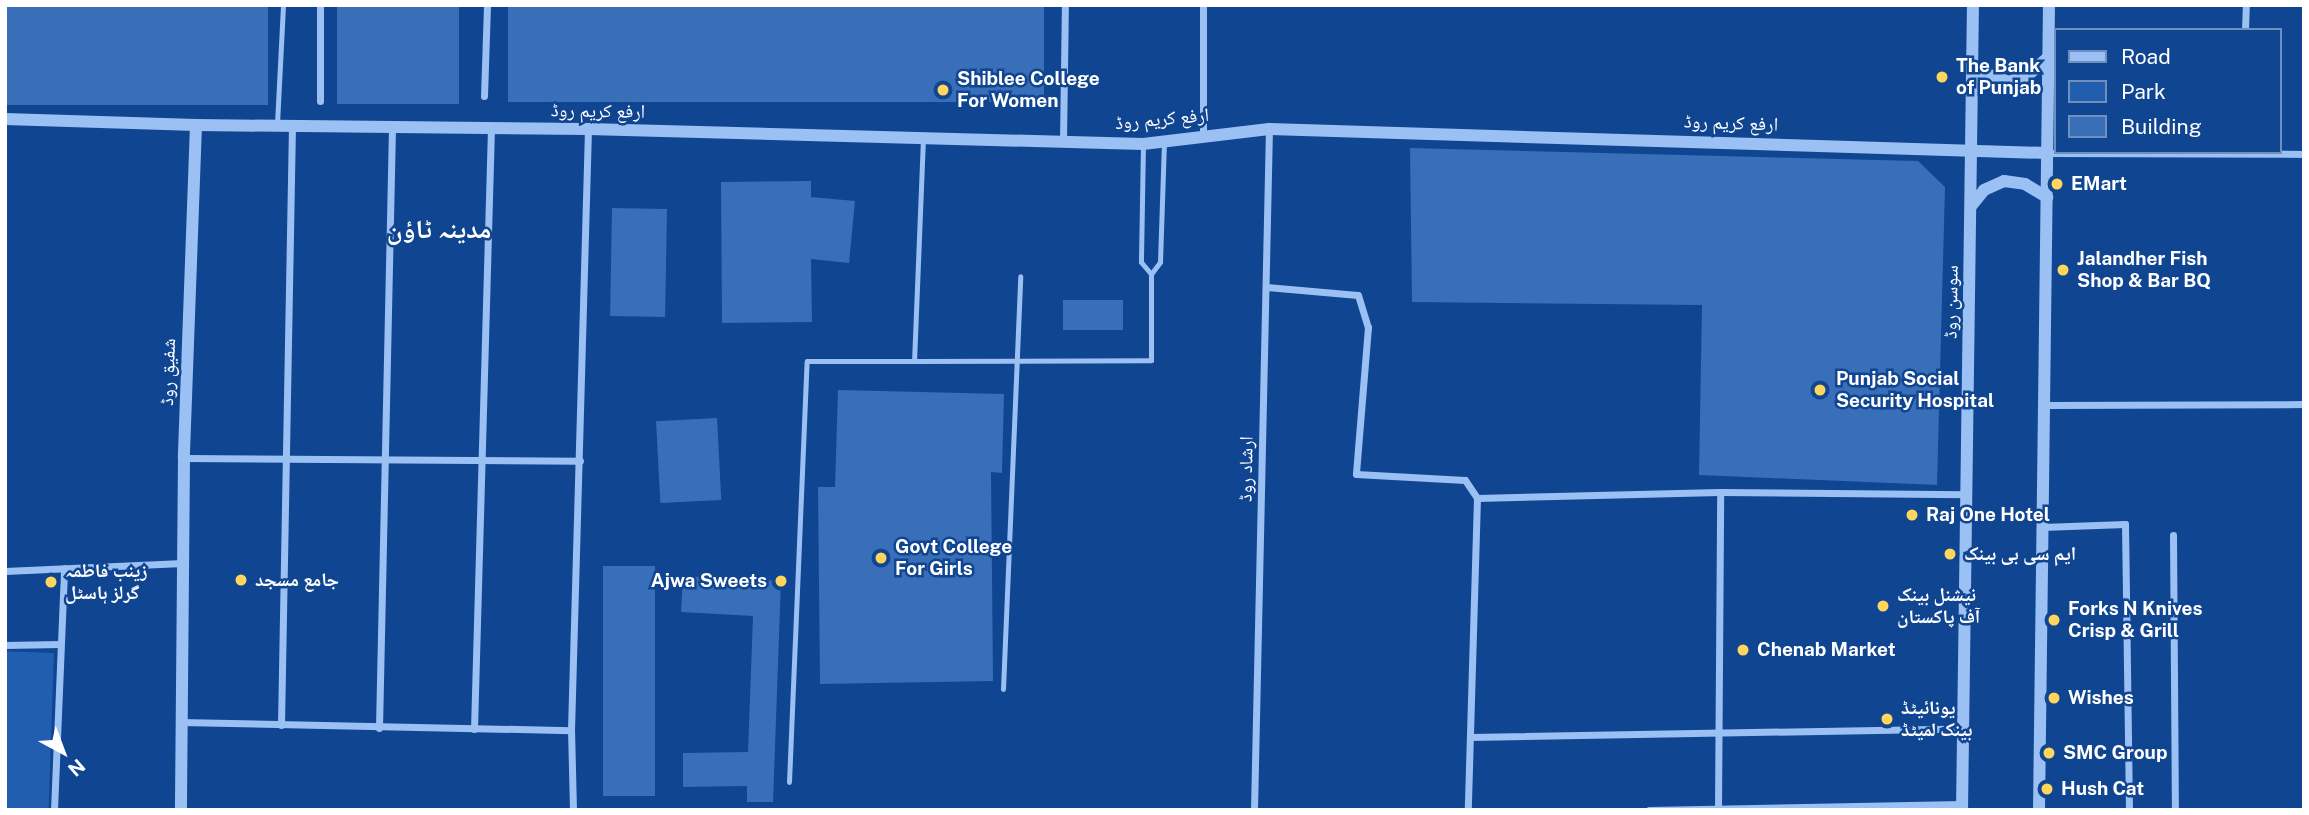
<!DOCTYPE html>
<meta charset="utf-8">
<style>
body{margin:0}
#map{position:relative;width:2309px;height:815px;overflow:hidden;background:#104591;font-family:"Public Sans","Noto Naskh Arabic",sans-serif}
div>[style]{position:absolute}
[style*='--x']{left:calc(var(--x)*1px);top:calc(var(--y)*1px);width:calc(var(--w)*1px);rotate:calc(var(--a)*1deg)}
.green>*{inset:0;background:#225eb0;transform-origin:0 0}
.building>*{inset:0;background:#396fb9;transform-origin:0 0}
.service>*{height:5px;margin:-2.5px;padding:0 2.5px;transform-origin:2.5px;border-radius:2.5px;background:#9bc0f3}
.minor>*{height:7px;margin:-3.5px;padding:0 3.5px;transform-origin:3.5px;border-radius:3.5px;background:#9bc0f3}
.tertiary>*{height:12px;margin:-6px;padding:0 6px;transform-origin:6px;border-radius:6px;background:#9bc0f3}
.dots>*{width:19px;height:19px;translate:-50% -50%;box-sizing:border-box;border:4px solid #104591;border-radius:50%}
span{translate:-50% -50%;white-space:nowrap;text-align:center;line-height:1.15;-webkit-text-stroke:5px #104591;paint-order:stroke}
.poi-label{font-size:19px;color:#fff;font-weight:700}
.left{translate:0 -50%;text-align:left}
.right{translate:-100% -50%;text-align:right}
.street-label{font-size:19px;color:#fff}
.district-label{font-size:26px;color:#fff;font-weight:700}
.frame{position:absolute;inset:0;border:7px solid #fff;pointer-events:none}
.legend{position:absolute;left:2054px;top:28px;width:228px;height:126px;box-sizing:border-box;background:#104591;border:2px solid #708fbd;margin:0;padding:9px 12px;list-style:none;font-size:21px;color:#fff}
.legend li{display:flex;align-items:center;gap:14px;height:35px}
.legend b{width:35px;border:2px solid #708fbd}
.north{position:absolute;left:28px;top:717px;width:70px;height:70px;-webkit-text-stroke:5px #104591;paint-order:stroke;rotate:139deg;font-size:19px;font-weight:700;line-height:28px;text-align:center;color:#fff}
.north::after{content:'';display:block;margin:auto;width:24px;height:32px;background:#fff;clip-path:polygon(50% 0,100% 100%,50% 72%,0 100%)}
</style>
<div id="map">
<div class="green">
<div style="left:54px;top:653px;width:157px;height:49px;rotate:92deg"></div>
</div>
<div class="building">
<div style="left:5px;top:5px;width:263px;height:100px"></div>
<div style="left:337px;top:5px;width:122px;height:99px"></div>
<div style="left:508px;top:5px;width:536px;height:97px"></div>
<div style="clip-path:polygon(1410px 148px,1918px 161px,1945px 187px,1937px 485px,1699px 475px,1702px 305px,1412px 302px)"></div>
<div style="clip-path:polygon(811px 181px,811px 197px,855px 201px,849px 263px,811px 259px,812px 322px,722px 323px,721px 182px)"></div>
<div style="left:612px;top:208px;width:55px;height:108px;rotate:1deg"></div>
<div style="left:1123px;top:300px;width:30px;height:60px;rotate:90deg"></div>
<div style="clip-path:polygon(838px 390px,1004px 394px,1002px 473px,991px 472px,993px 681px,820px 684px,818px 487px,835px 487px)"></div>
<div style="left:717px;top:418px;width:82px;height:61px;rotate:87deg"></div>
<div style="left:603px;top:566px;width:52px;height:230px"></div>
<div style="clip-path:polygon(683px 576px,781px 581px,773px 802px,747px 802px,747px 786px,683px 787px,683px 753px,748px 752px,753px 616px,681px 612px)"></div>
</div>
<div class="service">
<div style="--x:277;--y:124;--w:119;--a:-87.1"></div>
<div style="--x:923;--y:138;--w:223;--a:92.3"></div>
<div style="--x:914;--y:361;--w:237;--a:-0.2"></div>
<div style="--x:1151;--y:360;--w:86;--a:-90"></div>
<div style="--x:1151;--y:274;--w:15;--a:-53"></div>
<div style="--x:1160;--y:262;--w:121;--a:-88.1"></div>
<div style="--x:1143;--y:144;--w:118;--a:91"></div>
<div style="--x:1141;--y:262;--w:16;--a:50"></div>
<div style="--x:1003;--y:689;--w:413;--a:-87.6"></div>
<div style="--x:789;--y:782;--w:421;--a:-87.6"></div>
<div style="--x:807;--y:361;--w:107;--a:0"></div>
</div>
<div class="minor">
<div style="--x:1203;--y:5;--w:129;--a:90"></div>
<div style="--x:2245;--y:30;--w:25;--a:-88"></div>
<div style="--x:484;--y:96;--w:91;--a:-88.1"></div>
<div style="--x:320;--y:101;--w:96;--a:-90"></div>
<div style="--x:1063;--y:142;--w:137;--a:-89.2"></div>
<div style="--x:2047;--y:153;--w:257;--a:0.2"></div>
<div style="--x:1266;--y:287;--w:92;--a:5"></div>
<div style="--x:1358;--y:295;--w:34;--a:73"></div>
<div style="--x:1368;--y:327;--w:147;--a:94.7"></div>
<div style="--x:1356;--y:474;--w:109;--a:3.2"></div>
<div style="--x:1465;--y:480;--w:22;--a:56"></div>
<div style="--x:1477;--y:498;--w:312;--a:91.7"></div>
<div style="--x:2044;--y:405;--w:260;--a:-0.2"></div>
<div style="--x:184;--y:458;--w:396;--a:0.4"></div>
<div style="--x:1477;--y:498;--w:243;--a:-1.4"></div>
<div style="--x:1720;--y:492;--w:247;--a:0.5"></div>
<div style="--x:2042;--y:527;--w:83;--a:-2.1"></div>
<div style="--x:2125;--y:524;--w:286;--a:89.2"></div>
<div style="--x:2173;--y:535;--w:275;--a:89.6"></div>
<div style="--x:5;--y:571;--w:178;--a:-2.6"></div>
<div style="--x:5;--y:645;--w:55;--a:-1"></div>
<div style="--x:180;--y:722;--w:391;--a:1.2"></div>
<div style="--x:281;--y:725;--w:598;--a:-88.95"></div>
<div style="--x:379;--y:728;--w:599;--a:-88.76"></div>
<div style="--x:474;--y:729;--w:600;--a:-88.38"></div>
<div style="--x:1470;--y:737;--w:493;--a:-1"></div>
<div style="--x:1718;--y:809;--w:317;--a:-89.6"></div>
<div style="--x:54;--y:810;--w:242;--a:-87.6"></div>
<div style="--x:573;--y:810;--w:80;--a:-91.4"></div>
<div style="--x:571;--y:730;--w:601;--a:-88.38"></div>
<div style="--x:1254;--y:810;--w:681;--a:-88.74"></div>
<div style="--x:1649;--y:810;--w:313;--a:-1.1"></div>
</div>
<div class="tertiary">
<div style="--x:1973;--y:69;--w:38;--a:20"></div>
<div style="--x:2009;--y:82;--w:20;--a:-20"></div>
<div style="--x:2028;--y:75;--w:28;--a:-41"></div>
<div style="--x:5;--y:119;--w:191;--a:1.8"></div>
<div style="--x:196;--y:125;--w:333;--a:92.1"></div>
<div style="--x:184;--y:458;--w:352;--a:90.5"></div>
<div style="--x:196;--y:125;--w:392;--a:0.6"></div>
<div style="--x:588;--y:129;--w:555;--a:1.55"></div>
<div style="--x:1143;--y:144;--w:127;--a:-6.8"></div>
<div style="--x:1269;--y:129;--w:778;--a:1.77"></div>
<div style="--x:1972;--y:205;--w:19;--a:-51"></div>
<div style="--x:1984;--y:190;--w:22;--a:-24"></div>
<div style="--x:2004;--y:181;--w:21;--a:8"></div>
<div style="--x:2025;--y:184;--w:26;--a:31"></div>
<div style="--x:1962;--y:810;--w:805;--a:-89.22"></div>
<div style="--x:2039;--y:810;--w:805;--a:-89.29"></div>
</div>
<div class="dots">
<div style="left:1942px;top:77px;background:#ffd55d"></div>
<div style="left:943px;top:90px;background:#ffd55d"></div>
<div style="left:2057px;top:184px;background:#ffd55d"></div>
<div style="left:2063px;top:270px;background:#ffd55d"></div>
<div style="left:1820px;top:390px;background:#ffd55d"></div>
<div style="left:1912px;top:515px;background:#ffd55d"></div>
<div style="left:1950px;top:554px;background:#ffd55d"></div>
<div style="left:881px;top:558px;background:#ffd55d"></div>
<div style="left:241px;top:580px;background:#ffd55d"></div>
<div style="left:781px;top:581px;background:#ffd55d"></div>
<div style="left:51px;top:582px;background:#ffd55d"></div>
<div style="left:1883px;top:606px;background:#ffd55d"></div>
<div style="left:2054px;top:620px;background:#ffd55d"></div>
<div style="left:1743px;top:650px;background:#ffd55d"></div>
<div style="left:2054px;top:698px;background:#ffd55d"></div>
<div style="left:1887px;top:719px;background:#ffd55d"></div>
<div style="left:2049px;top:753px;background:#ffd55d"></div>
<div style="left:2047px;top:789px;background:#ffd55d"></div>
</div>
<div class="poi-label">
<span class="left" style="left:1956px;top:77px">The Bank<br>of Punjab</span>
<span class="left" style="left:957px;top:90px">Shiblee College<br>For Women</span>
<span class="left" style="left:2071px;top:184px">EMart</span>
<span class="left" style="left:2077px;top:270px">Jalandher Fish<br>Shop &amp; Bar BQ</span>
<span class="left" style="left:1836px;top:390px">Punjab Social<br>Security Hospital</span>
<span class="left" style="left:1926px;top:515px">Raj One Hotel</span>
<span class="left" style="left:895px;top:558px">Govt College<br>For Girls</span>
<span class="left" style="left:1964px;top:554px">ایم سی بی بینک</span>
<span class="left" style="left:65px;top:582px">زینب فاطمہ<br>گرلز ہاسٹل</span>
<span class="left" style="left:255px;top:580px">جامع مسجد</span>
<span class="right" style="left:767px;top:581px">Ajwa Sweets</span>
<span class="left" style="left:1897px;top:606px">نیشنل بینک<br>آف پاکستان</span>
<span class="left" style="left:2068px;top:620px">Forks N Knives<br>Crisp &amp; Grill</span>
<span class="left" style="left:1757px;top:650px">Chenab Market</span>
<span class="left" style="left:2068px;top:698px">Wishes</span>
<span class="left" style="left:1901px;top:719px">یونائیٹڈ<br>بینک لمیٹڈ</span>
<span class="left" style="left:2063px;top:753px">SMC Group</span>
<span class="left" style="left:2061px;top:789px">Hush Cat</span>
</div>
<div class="street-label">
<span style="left:598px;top:111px;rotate:1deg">ارفع کریم روڈ</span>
<span style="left:1162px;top:119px;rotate:-5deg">ارفع کریم روڈ</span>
<span style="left:1731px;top:123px;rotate:2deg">ارفع کریم روڈ</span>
<span style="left:1951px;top:302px;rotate:-89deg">سوسن روڈ</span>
<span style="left:168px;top:372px;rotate:-88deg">شفیق روڈ</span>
<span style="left:1246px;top:469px;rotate:-89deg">ارشاد روڈ</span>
</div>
<div class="district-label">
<span style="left:439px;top:229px">مدینہ ٹاؤن</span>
</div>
<div class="frame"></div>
<ul class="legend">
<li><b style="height:9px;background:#9bc0f3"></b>Road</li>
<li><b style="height:19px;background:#225eb0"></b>Park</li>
<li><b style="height:19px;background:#396fb9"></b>Building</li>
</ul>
<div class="north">N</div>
</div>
